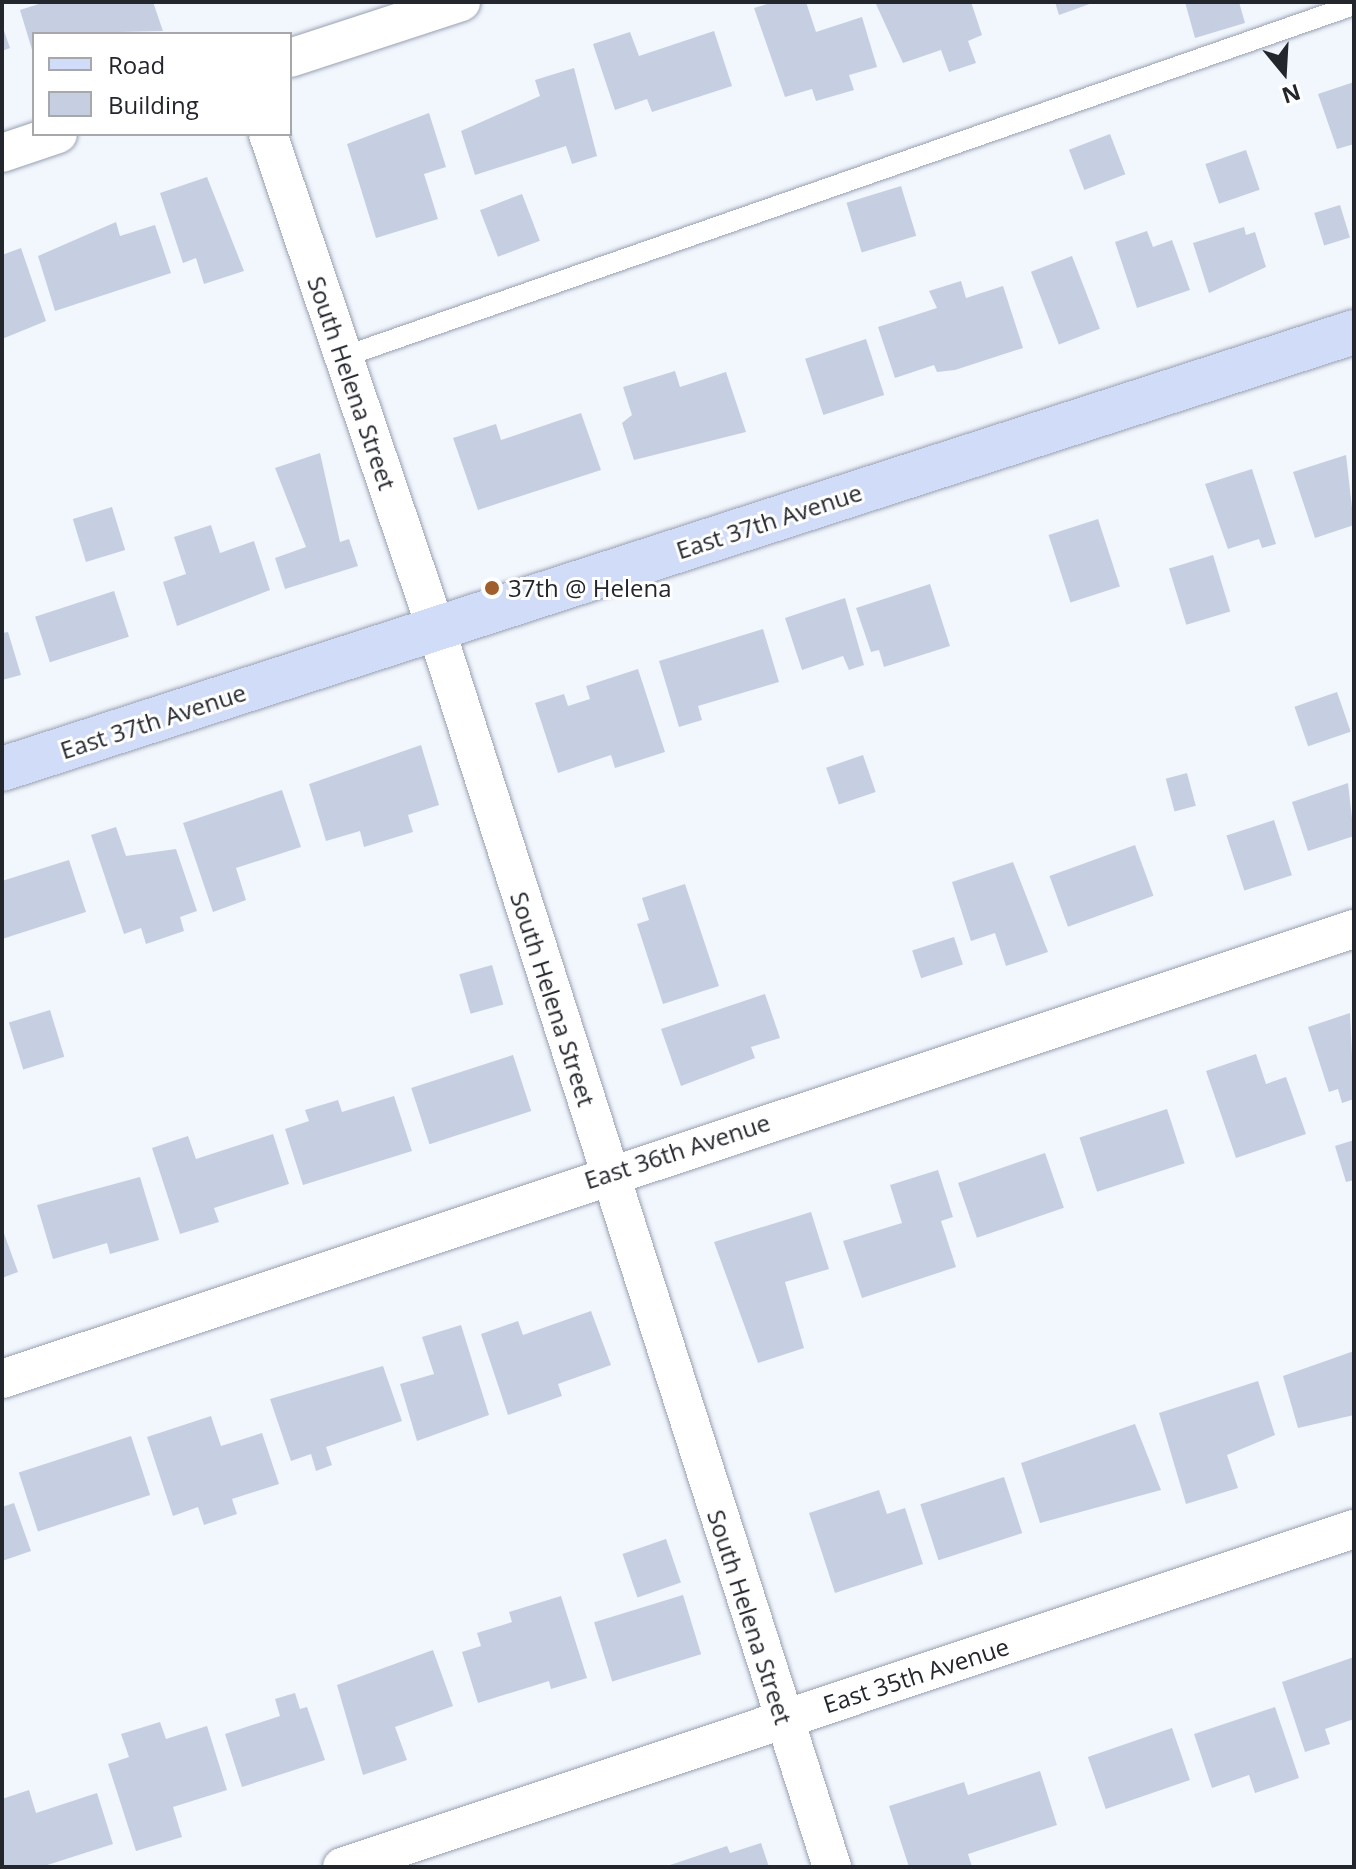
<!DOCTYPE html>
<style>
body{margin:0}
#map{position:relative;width:1356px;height:1869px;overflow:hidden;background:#f2f6fd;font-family:"Open Sans",sans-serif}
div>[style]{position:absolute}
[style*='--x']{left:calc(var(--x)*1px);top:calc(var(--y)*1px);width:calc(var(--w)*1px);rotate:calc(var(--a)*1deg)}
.building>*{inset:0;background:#c6cfe1;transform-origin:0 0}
.roads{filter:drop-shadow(0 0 2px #98a0b2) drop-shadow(0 0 2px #98a0b2)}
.lane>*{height:20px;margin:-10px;padding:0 10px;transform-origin:10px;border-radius:10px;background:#fff}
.street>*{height:38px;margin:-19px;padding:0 19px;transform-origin:19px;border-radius:19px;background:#fff}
.secondary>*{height:44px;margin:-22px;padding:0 22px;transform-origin:22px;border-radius:22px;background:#d0dcf8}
.dots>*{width:22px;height:22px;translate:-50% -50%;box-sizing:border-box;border:4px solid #fff;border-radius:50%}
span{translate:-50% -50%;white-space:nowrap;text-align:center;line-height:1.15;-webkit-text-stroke:6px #fff;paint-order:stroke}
.street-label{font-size:24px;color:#23262d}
.poi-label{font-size:24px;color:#23262d}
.left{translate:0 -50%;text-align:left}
.frame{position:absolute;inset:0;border:4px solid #23262d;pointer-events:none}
.legend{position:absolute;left:32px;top:32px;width:260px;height:104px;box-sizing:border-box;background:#fff;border:2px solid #a7a8ab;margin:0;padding:10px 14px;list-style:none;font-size:24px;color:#23262d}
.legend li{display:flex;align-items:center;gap:16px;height:40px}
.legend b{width:40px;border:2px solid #a7a8ab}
.north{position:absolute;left:1244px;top:32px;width:80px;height:80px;-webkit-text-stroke:6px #fff;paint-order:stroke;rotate:162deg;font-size:22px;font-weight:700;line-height:32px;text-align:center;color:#23262d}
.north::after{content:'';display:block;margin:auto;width:28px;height:36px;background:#23262d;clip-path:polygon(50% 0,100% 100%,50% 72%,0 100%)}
</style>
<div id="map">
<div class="building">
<div style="clip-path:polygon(45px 2px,153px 2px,163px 31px,34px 34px,33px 53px,20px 10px)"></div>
<div style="clip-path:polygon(774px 2px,806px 2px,816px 32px,862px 17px,877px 67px,849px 75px,854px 90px,816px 101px,812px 89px,785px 97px,754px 8px)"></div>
<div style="clip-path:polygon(875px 2px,971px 2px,982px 35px,968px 41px,976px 63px,949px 72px,941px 50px,903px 63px)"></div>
<div style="clip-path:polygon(1055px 2px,1095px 2px,1059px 15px)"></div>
<div style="clip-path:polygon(1185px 2px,1239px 2px,1245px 23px,1195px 38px)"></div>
<div style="clip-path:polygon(2px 25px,10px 48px,2px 51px)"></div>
<div style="clip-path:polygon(714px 31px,732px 86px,652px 112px,647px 99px,615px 110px,593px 44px,630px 32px,639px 56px)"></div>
<div style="clip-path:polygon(574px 68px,597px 156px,572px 164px,566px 146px,475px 175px,461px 131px,540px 96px,535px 80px)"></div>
<div style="clip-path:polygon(1354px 82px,1354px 144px,1337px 149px,1318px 94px)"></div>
<div style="clip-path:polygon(429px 113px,446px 167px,424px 174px,438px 219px,376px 238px,347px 144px)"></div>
<div style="left:1110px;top:134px;width:43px;height:44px;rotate:69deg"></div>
<div style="left:1246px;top:150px;width:42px;height:43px;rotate:71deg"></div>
<div style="clip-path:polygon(207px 177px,244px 271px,204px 284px,196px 258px,183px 263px,160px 193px)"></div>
<div style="left:901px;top:186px;width:52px;height:57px;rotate:73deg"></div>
<div style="left:522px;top:194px;width:50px;height:45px;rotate:69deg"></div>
<div style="left:1340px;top:205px;width:34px;height:27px;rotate:73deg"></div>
<div style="clip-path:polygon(116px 222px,120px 236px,155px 225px,171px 273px,55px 311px,38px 256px)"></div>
<div style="clip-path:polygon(1244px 227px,1246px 235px,1255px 232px,1266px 267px,1209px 293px,1193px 243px)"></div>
<div style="clip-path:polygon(1147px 231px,1153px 247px,1172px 240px,1190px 290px,1137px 308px,1115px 242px)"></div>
<div style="clip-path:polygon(21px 248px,46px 321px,2px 339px,2px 255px)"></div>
<div style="left:1072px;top:256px;width:78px;height:44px;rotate:69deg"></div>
<div style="clip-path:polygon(961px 281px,966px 298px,1003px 286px,1023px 348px,955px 370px,937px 372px,934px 365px,895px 378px,878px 327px,937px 308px,929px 291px)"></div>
<div style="left:866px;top:339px;width:59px;height:64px;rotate:72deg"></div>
<div style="clip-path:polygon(675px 371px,680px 387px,726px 372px,746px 432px,634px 460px,622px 423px,632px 415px,623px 387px)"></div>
<div style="clip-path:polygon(581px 413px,601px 470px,478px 510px,453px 438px,496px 424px,501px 440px)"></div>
<div style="clip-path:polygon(320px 453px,340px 542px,349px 539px,358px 566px,285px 589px,275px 558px,306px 547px,275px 468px)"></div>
<div style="clip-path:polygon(1346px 455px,1354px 525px,1315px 538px,1293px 472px)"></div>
<div style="clip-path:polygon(1252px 469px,1276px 544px,1262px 548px,1259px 539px,1228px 549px,1205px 484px)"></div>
<div style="left:112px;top:507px;width:45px;height:41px;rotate:73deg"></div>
<div style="left:1098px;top:519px;width:71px;height:52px;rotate:72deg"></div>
<div style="clip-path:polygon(211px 525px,220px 553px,254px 541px,270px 590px,177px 626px,163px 582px,186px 574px,174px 537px)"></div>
<div style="left:1213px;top:555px;width:59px;height:46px;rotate:73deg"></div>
<div style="clip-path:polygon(930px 584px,950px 646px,884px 667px,879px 650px,871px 652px,856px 608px)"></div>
<div style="left:114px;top:591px;width:48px;height:83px;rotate:72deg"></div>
<div style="clip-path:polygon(845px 598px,864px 665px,849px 670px,843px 656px,802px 670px,785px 618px)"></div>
<div style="clip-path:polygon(763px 629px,779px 682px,698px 706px,702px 720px,679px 727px,659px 661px)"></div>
<div style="clip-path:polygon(8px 632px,21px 675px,2px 680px,2px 633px)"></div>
<div style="clip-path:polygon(638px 669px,665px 752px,615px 768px,611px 755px,558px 773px,535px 703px,564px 694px,568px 706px,590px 699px,586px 686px)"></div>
<div style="left:1337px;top:692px;width:42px;height:45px;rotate:71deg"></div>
<div style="clip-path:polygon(421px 745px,439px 805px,408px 815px,413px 832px,364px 847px,360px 831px,326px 841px,309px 784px)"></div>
<div style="left:863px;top:755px;width:39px;height:39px;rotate:71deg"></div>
<div style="left:1187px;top:773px;width:34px;height:22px;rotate:75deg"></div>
<div style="clip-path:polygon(1348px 783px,1354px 836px,1308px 851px,1292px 802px)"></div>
<div style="clip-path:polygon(282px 790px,301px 847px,236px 868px,246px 900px,213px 912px,183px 823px)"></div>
<div style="left:1274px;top:820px;width:58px;height:50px;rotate:72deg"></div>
<div style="clip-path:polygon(116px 827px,126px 856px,176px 849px,197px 911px,180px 917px,184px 931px,146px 944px,141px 928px,124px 934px,91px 835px)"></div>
<div style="left:1135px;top:845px;width:54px;height:91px;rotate:70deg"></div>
<div style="clip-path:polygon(69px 860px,86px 912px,2px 939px,2px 881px)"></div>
<div style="clip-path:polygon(1013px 862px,1048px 952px,1006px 966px,995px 933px,971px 941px,952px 882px)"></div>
<div style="clip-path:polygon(685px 884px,719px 986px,663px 1004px,637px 924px,649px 920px,642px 898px)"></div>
<div style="left:954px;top:937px;width:29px;height:44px;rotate:72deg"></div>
<div style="left:492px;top:965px;width:41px;height:34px;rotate:74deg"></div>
<div style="clip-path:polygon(765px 994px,780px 1038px,751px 1047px,755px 1058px,681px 1086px,661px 1029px)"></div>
<div style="left:50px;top:1010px;width:49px;height:43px;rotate:73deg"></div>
<div style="clip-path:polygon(1350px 1013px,1354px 1099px,1342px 1103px,1338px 1089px,1329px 1092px,1308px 1027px)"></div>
<div style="clip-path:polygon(1256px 1054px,1266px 1084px,1286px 1077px,1306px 1134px,1236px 1158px,1206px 1071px)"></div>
<div style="left:513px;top:1055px;width:59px;height:107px;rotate:72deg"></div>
<div style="clip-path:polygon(394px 1096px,412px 1151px,303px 1185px,285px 1129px,309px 1121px,305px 1110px,338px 1100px,342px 1112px)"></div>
<div style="left:1167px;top:1109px;width:57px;height:92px;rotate:72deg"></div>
<div style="clip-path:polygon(273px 1134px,289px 1184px,214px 1208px,219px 1222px,180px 1234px,152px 1148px,188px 1136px,196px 1159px)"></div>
<div style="clip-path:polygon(1354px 1140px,1354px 1180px,1346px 1182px,1335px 1146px)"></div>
<div style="left:1045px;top:1153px;width:58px;height:92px;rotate:71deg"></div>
<div style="clip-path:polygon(938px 1170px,953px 1217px,941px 1221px,956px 1267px,862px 1298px,843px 1241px,902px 1223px,890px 1185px)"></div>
<div style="clip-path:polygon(140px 1177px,159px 1240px,110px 1254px,107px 1243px,53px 1259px,37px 1205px)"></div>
<div style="clip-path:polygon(811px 1212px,829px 1269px,785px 1282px,804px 1348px,758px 1363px,714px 1242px)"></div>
<div style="clip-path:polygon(2px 1228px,18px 1272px,2px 1278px)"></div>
<div style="clip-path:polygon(591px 1311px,611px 1365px,558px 1384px,562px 1396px,508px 1415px,481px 1334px,518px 1321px,523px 1335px)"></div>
<div style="clip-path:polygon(461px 1325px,489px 1415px,417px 1441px,400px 1384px,434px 1374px,422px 1337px)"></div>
<div style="clip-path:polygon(1354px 1351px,1354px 1415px,1298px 1428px,1283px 1376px)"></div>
<div style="clip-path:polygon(383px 1366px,402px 1421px,326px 1447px,332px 1465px,316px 1471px,311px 1454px,291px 1461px,270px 1399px)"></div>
<div style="clip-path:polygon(1258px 1381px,1275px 1435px,1227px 1455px,1238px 1488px,1186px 1504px,1159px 1413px)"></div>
<div style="clip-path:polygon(211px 1416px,221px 1446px,262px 1433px,279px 1484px,232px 1499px,237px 1514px,204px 1525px,198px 1507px,173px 1516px,147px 1437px)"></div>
<div style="clip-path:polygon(1135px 1424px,1161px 1490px,1040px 1523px,1021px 1463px)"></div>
<div style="left:131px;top:1436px;width:62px;height:118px;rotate:72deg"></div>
<div style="left:1004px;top:1477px;width:59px;height:88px;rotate:72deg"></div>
<div style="clip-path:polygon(879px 1490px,887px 1514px,905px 1508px,923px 1564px,835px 1593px,809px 1513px)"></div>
<div style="clip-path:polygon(14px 1503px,31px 1551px,2px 1561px,2px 1507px)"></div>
<div style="left:666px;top:1539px;width:46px;height:46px;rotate:71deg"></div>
<div style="left:683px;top:1595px;width:62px;height:93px;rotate:73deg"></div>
<div style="clip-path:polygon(561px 1596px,587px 1678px,551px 1689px,549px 1681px,478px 1703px,462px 1652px,481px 1646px,477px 1633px,512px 1622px,509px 1612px)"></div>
<div style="clip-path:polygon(433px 1650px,453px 1706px,395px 1727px,407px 1760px,363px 1775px,337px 1685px)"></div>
<div style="clip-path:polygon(1354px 1657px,1354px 1719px,1325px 1729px,1330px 1744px,1305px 1752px,1282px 1682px)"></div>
<div style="clip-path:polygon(295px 1693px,300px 1709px,307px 1707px,325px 1760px,242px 1787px,225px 1734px,280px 1716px,275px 1699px)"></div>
<div style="clip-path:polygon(1275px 1707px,1299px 1778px,1255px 1793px,1249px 1775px,1212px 1788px,1194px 1734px)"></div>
<div style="clip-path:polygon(160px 1722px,166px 1739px,207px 1726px,227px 1790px,173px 1807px,182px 1837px,136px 1851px,108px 1764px,129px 1757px,121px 1734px)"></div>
<div style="left:1172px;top:1728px;width:55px;height:89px;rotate:71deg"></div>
<div style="clip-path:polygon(1040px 1771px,1057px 1825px,968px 1854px,972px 1867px,909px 1867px,889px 1806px,964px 1782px,968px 1795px)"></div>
<div style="clip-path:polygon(29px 1790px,36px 1813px,97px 1793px,113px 1844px,41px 1867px,2px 1867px,2px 1799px)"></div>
<div style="clip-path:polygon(761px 1843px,769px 1867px,664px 1867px,727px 1846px,730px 1853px)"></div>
</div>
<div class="roads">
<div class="lane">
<div style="--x:343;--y:357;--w:1071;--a:-19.2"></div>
</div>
<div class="street">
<div style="--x:290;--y:58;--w:180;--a:-18.1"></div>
<div style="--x:268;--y:134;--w:523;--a:71.25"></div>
<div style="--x:436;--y:629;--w:1300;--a:72.26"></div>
<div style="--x:2;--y:153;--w:59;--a:-18.7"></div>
<div style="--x:2;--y:1379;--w:1425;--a:-18.41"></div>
<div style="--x:342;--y:1867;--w:1067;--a:-18.47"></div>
</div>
<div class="secondary">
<div style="--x:2;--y:769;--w:1421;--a:-17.91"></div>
</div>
</div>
<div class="dots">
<div style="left:492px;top:588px;background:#a05e2c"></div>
</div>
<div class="street-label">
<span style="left:352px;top:383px;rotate:71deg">South Helena Street</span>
<span style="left:769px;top:521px;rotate:-18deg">East 37th Avenue</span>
<span style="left:153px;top:721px;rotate:-18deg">East 37th Avenue</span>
<span style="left:553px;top:999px;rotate:72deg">South Helena Street</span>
<span style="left:677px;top:1151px;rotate:-18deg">East 36th Avenue</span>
<span style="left:750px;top:1617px;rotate:72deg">South Helena Street</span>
<span style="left:916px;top:1675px;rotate:-18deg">East 35th Avenue</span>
</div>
<div class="poi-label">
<span class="left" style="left:508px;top:588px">37th @ Helena</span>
</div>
<div class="frame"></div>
<ul class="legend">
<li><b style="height:10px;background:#d0dcf8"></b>Road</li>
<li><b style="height:22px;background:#c6cfe1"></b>Building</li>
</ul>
<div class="north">N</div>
</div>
